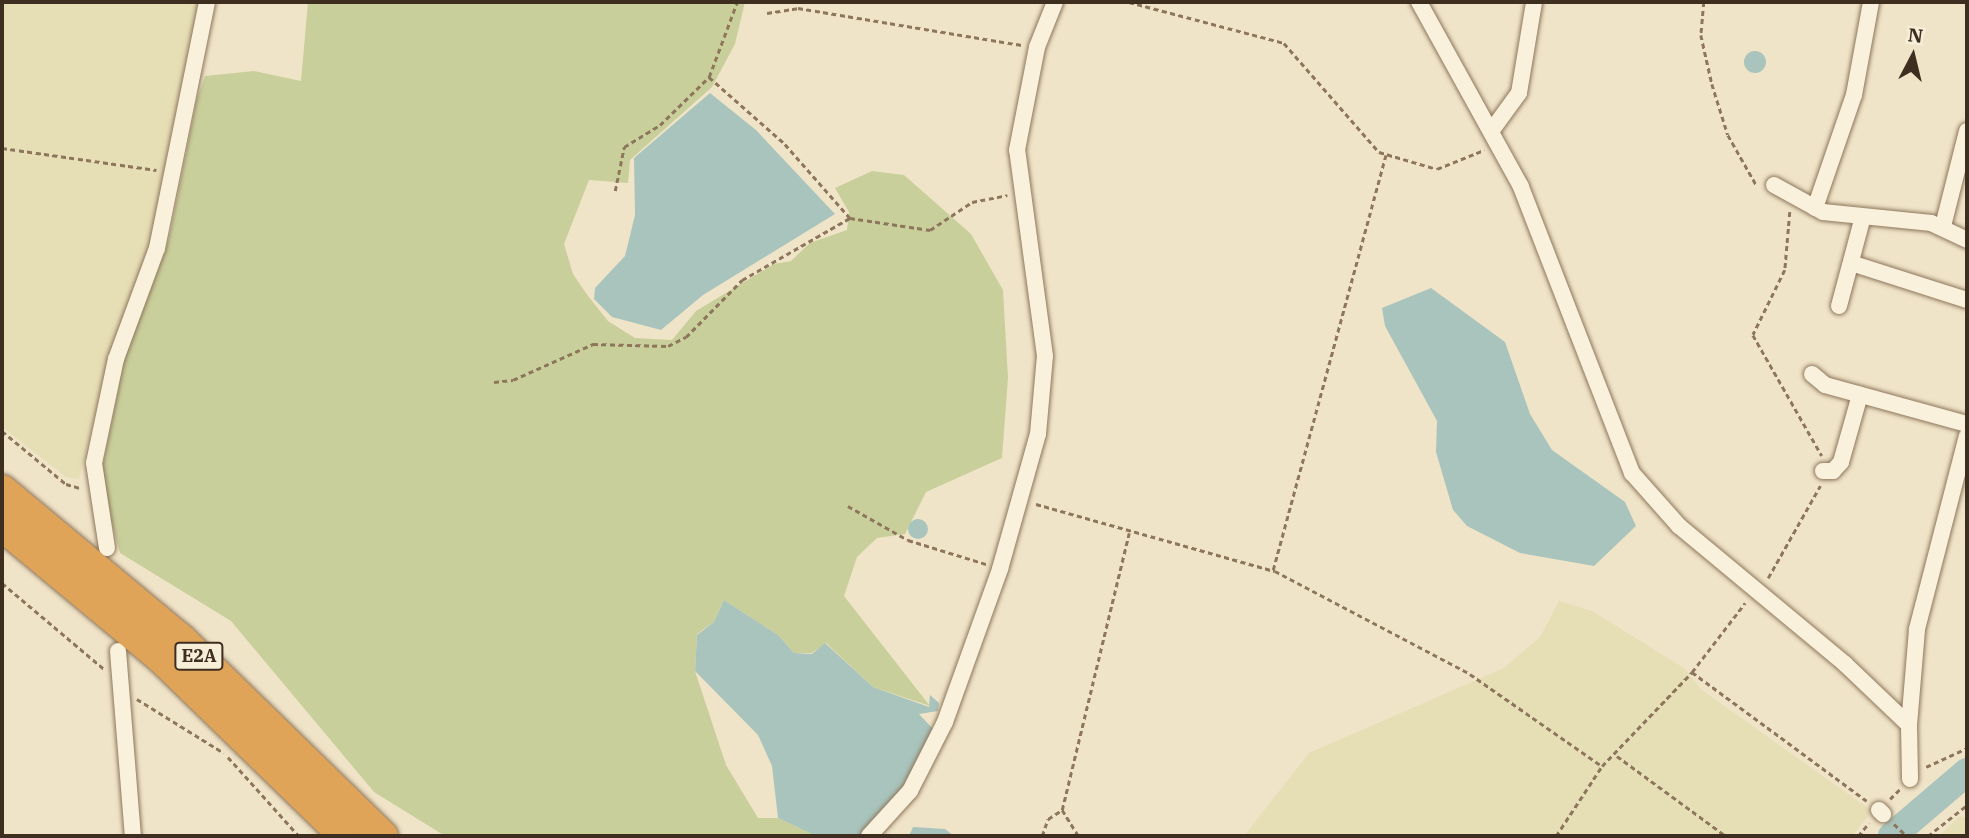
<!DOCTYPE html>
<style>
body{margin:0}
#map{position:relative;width:1969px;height:838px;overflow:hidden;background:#f0e4c8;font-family:"IBM Plex Serif",serif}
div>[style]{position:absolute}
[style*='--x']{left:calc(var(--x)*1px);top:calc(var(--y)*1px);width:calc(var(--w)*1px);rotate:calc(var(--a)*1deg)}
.farmland>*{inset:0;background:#e6deb5}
.green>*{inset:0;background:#c9cf9b}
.water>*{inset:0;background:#a9c4bc}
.round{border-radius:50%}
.river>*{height:28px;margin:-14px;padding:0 14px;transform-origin:14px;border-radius:14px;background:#a9c4bc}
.path>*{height:2.5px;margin-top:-1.25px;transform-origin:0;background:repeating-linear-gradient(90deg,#8d765c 0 5px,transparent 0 8.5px)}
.roads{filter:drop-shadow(0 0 2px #8d765c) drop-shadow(0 0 2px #8d765c)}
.minor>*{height:16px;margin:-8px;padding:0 8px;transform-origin:8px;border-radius:8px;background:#faf1dc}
.motorway>*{height:30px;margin:-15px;padding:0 15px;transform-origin:15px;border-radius:15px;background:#e0a458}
span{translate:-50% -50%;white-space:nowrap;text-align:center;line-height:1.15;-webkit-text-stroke:6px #f7eed8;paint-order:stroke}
.shield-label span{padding:2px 5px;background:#f7eed8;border:2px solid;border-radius:5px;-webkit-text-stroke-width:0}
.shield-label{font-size:18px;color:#3d2e20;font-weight:700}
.frame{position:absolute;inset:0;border:4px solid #3d2e20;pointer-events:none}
.north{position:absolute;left:1878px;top:21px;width:70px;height:70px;-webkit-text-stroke:5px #f7eed8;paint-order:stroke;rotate:7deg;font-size:19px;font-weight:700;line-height:28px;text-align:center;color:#3d2e20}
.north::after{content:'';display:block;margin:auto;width:24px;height:32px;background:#3d2e20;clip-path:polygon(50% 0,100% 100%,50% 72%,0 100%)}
</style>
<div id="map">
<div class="farmland">
<div style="clip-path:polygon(2px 2px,199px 2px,156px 226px,110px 355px,79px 479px,66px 477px,2px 427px)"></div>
<div style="clip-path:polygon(1559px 601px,1592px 611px,1684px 668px,1702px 690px,1872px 811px,1852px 836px,1244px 836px,1309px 753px,1504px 668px,1540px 637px)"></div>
<div style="clip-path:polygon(1960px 816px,1967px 819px,1967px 836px,1939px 836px)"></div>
</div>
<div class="green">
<div style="clip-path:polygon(308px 2px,745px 2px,735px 44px,712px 87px,630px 160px,628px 183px,589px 180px,564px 244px,573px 274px,588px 296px,608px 321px,635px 338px,672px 340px,696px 311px,774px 264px,791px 261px,810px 243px,847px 230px,849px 212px,835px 188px,872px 171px,904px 175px,971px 234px,1003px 290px,1008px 378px,1002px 458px,926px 492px,905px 534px,877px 538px,857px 557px,844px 596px,930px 706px,873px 687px,826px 643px,812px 653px,794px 653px,778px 635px,724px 600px,714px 622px,697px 634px,695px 671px,726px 765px,758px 818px,778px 818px,816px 836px,445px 836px,374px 792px,231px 621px,120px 553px,100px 480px,125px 356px,169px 239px,197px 99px,205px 76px,254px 71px,301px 81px)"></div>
</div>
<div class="water">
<div class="round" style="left:1744px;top:51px;width:22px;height:22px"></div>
<div style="clip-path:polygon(710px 93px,756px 130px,835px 214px,703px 295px,661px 330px,612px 317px,594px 299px,595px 288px,625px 256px,635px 215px,634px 158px)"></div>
<div style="clip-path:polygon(1431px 288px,1505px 342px,1530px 414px,1552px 450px,1625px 502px,1636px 526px,1594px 566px,1520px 553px,1467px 526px,1453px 510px,1436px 452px,1437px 421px,1385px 326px,1382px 308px)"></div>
<div class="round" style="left:908px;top:519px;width:20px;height:20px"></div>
<div style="clip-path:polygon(724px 600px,778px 635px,794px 653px,812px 654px,825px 643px,873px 687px,929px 707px,930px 695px,939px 703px,938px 711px,919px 714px,933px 729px,922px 766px,861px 836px,816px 836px,778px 818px,772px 766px,758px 735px,695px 671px,697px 635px,714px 622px)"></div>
<div style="clip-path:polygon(913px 827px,945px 829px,954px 836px,909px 836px)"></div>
</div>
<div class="river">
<div style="--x:1892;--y:836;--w:99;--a:-40.5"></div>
</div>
<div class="path">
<div style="--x:1129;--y:2;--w:160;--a:14.8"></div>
<div style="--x:1284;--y:43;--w:145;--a:48.9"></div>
<div style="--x:1379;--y:152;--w:60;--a:16.3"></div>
<div style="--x:1437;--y:169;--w:51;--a:-22"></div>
<div style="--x:1704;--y:2;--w:33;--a:95"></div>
<div style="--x:1701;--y:35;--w:50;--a:77.3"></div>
<div style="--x:1712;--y:84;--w:53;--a:72.6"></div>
<div style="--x:1728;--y:135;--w:59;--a:60.4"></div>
<div style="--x:767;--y:13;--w:31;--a:-9"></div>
<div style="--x:798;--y:8;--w:227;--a:9.4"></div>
<div style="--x:709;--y:77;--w:101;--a:41.4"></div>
<div style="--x:785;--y:144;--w:98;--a:48.7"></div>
<div style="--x:850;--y:218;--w:81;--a:8.5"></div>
<div style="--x:930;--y:230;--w:50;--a:-33.7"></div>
<div style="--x:972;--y:202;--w:36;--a:-11"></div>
<div style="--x:2;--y:148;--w:156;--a:8.1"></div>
<div style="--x:615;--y:191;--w:45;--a:-78.4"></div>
<div style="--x:624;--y:147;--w:42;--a:-31.4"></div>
<div style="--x:660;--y:125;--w:69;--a:-44.4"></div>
<div style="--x:709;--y:77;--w:80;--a:-69.5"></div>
<div style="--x:1790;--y:212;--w:58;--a:94.9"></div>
<div style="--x:1785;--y:270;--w:72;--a:116.2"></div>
<div style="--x:1753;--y:335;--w:139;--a:60.3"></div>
<div style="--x:494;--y:382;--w:19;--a:-6"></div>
<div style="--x:513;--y:380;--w:88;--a:-24.2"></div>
<div style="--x:593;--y:344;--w:75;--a:1.5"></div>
<div style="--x:668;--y:346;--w:20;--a:-27"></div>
<div style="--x:686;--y:337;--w:80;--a:-45.5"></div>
<div style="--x:742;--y:280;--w:125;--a:-29.9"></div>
<div style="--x:2;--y:431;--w:83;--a:39.6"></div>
<div style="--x:66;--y:484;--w:15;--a:16"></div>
<div style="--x:1036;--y:504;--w:248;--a:15.7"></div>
<div style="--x:1275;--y:571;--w:221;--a:27.8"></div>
<div style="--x:1470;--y:674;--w:161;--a:34.9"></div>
<div style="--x:848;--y:506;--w:69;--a:29.5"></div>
<div style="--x:908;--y:540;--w:82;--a:17.1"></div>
<div style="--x:1273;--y:570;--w:430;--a:-74.8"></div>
<div style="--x:1768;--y:578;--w:106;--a:-60.5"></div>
<div style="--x:2;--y:583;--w:133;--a:40.1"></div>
<div style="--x:1692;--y:672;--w:217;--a:36.4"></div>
<div style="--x:137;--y:699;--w:102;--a:31.8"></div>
<div style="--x:1617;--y:756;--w:135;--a:36.3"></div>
<div style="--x:228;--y:757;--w:106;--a:48.1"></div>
<div style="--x:1926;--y:767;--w:45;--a:-24.9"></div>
<div style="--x:1890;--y:799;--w:14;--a:-45"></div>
<div style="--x:1894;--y:824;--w:18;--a:43"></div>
<div style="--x:1042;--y:836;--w:18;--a:-71"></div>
<div style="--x:1048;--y:819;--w:17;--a:-33"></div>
<div style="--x:1078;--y:836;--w:31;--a:-122"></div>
<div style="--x:1062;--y:810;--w:285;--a:-76.4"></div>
<div style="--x:1556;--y:836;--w:84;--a:-56.7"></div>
<div style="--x:1602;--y:766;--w:130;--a:-46.2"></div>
<div style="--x:1692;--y:672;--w:87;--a:-52.5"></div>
<div style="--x:1858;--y:836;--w:17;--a:-50"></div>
<div style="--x:1928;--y:836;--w:50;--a:-38.5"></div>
</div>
<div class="roads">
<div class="minor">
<div style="--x:1419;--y:2;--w:211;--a:61.1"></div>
<div style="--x:1521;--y:187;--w:307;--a:68.8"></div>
<div style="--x:1632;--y:473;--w:71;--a:48.4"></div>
<div style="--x:1679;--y:526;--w:216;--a:39.7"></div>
<div style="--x:1845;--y:664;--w:88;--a:43.6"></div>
<div style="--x:1909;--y:725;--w:54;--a:88.9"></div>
<div style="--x:1492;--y:130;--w:46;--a:-53.9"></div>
<div style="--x:1519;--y:93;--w:92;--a:-80.6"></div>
<div style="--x:1774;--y:185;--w:56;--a:28.9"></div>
<div style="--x:1823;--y:212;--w:109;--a:5.8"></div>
<div style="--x:1931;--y:223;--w:40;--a:25"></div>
<div style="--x:1815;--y:208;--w:120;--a:-71"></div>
<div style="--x:1854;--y:95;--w:95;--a:-79.6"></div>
<div style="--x:1943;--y:226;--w:98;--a:-75.8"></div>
<div style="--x:1851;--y:263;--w:122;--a:17.7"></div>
<div style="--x:1839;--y:306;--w:89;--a:-75"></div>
<div style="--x:1812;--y:374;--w:17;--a:40"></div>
<div style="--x:1825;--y:385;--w:147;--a:15.4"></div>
<div style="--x:1823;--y:471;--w:10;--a:0"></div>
<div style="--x:1833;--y:471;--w:12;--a:-48"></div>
<div style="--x:1841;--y:462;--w:70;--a:-74.2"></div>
<div style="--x:107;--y:548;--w:86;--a:-98.7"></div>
<div style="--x:94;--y:463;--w:106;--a:-78.1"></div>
<div style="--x:116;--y:359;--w:118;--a:-69.7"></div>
<div style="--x:157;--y:248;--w:251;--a:-78.5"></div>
<div style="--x:118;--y:651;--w:186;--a:85.4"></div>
<div style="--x:1909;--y:725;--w:96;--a:-85.2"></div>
<div style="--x:1917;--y:629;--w:199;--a:-75.5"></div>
<div style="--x:1879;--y:810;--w:6;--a:45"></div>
<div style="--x:869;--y:836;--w:61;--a:-47.7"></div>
<div style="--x:910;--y:791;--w:77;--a:-63.1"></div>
<div style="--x:945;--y:722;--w:163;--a:-70.2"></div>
<div style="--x:1000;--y:569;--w:140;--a:-74.3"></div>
<div style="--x:1038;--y:434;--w:78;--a:-84.9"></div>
<div style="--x:1045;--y:356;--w:208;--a:-97.7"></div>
<div style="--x:1017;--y:150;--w:105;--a:-79"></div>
<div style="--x:1037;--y:47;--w:48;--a:-68.2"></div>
</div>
<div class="motorway">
<div style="--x:2;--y:490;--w:233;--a:39.8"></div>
<div style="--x:181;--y:639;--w:282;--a:44.3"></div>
<div style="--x:2;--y:526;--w:208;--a:39.7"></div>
<div style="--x:162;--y:659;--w:254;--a:44.2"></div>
</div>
</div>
<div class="shield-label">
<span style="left:199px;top:656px">E2A</span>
</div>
<div class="frame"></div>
<div class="north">N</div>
</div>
